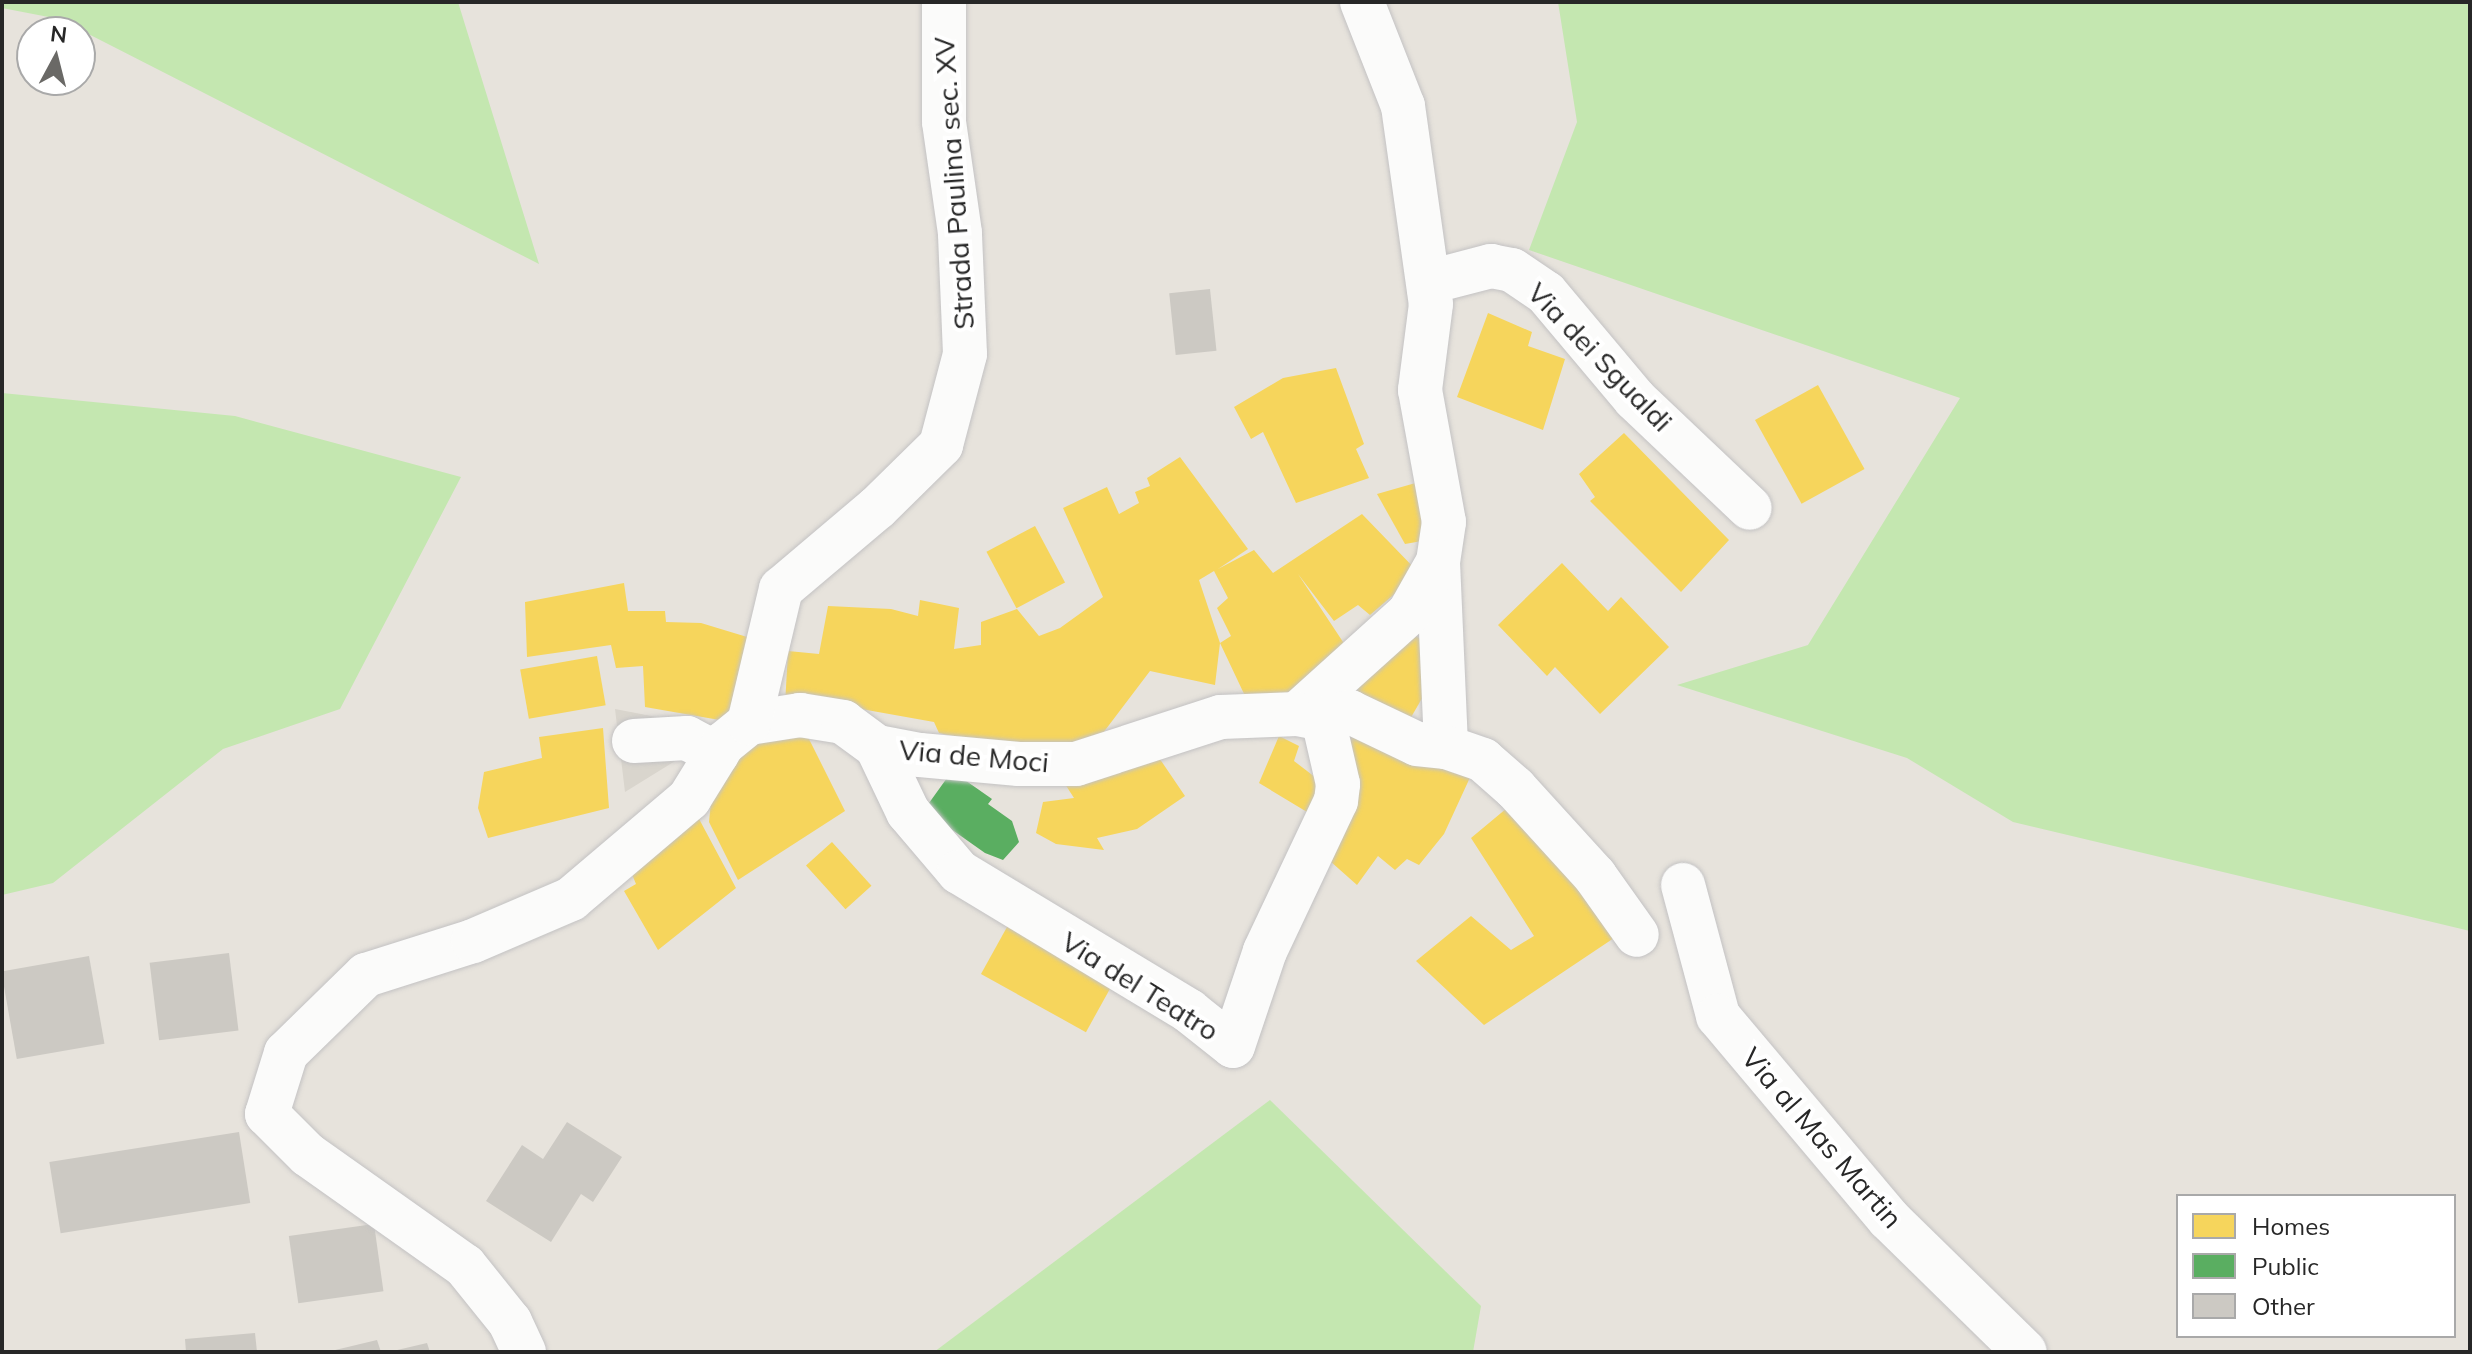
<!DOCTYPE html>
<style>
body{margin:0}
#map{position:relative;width:2472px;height:1354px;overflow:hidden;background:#e7e3dc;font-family:Mulish,sans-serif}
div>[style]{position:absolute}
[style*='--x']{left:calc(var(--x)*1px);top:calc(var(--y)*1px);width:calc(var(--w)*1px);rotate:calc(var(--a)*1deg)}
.green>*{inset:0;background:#c4e7b0}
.plaza>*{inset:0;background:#d9d5cd}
.homes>*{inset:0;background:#f6d55c;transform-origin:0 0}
.public>*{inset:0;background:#5aae61}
.building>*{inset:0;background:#ccc9c3;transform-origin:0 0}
.roads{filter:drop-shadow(0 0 2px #c3c2c3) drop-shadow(0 0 2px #c3c2c3)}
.minor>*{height:44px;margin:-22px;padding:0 22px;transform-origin:22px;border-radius:22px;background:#fbfbfa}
span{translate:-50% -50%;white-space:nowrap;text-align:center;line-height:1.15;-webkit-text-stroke:8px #fff;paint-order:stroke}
.street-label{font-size:28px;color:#272727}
.frame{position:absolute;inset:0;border:4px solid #272727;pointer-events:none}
.legend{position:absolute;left:2176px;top:1194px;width:280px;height:144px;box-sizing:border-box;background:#fff;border:2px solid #a9a9a9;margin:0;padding:10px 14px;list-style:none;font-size:24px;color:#272727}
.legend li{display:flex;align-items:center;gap:16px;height:40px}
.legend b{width:40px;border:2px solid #a9a9a9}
.north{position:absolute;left:16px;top:16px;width:80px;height:80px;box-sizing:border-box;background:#fff;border:2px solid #a9a9a9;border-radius:50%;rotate:7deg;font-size:22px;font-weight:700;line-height:32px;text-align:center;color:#272727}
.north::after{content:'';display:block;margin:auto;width:28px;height:36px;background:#6a6966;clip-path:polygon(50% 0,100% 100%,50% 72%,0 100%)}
</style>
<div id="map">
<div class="green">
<div style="clip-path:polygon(2px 2px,458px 2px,539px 264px,59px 19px,2px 8px)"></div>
<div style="clip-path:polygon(1558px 2px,2470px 2px,2470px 931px,2013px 822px,1907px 758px,1677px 685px,1808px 645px,1960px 398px,1529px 250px,1577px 122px)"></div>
<div style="clip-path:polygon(2px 393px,235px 416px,461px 477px,340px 709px,223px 749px,53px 883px,2px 895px)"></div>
<div style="clip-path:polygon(1270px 1100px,1481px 1306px,1473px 1352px,934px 1352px)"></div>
</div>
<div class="plaza">
<div style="clip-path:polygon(615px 709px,719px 729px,692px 767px,680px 758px,625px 792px)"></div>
</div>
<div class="homes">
<div style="clip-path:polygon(1488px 313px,1532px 332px,1528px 346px,1565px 359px,1543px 430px,1457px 397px)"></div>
<div style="clip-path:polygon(1336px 368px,1364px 444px,1356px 449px,1369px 478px,1296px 503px,1263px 432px,1251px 439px,1234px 407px,1283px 378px)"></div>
<div style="left:1818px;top:385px;width:96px;height:72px;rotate:61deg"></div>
<div style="clip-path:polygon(1624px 433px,1729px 540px,1681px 592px,1590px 501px,1595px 497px,1579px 474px)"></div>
<div style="clip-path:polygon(1180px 457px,1248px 549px,1218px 569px,1254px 550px,1273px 573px,1362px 514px,1419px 573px,1370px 615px,1358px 605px,1334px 621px,1298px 574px,1349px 651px,1281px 701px,1246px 698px,1220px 643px,1231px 636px,1217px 608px,1228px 598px,1214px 571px,1199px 580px,1220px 643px,1215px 685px,1150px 671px,1103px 733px,1098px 748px,987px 744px,939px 733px,934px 722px,850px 707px,785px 705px,788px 651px,819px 654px,828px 606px,891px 609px,918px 616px,920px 600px,959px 608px,954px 649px,981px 645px,981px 622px,1017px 609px,1039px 636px,1060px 628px,1103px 597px,1063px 508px,1107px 487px,1119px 514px,1139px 503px,1135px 492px,1150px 486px,1147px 478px)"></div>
<div style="clip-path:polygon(1426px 480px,1439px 538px,1405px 544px,1377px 494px)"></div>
<div style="left:1035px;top:526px;width:64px;height:55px;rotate:62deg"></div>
<div style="clip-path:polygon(1562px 563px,1608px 611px,1621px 597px,1669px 647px,1600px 714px,1555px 667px,1547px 676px,1498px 625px)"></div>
<div style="clip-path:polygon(624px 583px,628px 611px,665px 611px,666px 622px,701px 623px,757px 640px,731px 722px,645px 707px,643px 666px,616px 668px,611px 645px,527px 657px,525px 602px)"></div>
<div style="clip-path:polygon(1407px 628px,1435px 651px,1424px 695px,1403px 731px,1337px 696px)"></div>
<div style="left:597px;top:656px;width:50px;height:78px;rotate:80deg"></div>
<div style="clip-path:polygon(1357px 721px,1473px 771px,1444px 834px,1419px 865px,1407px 859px,1395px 870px,1378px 856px,1357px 885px,1321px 853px,1341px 754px)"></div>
<div style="clip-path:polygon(801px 723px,845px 811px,738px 880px,709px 822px,714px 770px,727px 750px)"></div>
<div style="clip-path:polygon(603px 728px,609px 808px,488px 838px,478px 808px,484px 772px,542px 758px,539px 737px)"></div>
<div style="clip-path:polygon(1279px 736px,1299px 746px,1294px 761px,1328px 787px,1317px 818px,1259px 783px)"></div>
<div style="clip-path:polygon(1149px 743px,1185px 796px,1137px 829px,1097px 838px,1104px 850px,1056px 844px,1036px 833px,1043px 802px,1074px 798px,1065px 784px)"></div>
<div style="clip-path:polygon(1513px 803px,1617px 936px,1484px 1025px,1416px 961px,1471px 916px,1511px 950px,1534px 936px,1471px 838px)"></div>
<div style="clip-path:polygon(698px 817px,736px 888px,658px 950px,624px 891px,636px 884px,631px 872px)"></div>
<div style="left:832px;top:842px;width:59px;height:35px;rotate:48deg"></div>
<div style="left:1012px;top:918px;width:120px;height:64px;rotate:29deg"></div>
</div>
<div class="public">
<div style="clip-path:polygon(952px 771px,992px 799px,988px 804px,1012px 821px,1019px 842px,1003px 860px,985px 853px,924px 810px)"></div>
</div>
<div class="building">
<div style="left:1210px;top:289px;width:62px;height:41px;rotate:84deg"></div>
<div style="left:229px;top:953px;width:78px;height:80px;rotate:83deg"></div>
<div style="left:89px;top:956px;width:89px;height:89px;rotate:80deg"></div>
<div style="clip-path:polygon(567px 1122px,622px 1157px,593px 1202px,581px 1194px,551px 1242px,486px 1201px,522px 1145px,543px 1159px)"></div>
<div style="left:239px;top:1132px;width:72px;height:192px;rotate:81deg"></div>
<div style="left:374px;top:1224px;width:68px;height:86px;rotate:82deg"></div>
<div style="clip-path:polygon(255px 1333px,257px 1352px,186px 1352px,185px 1339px)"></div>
<div style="clip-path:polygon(377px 1340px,381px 1352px,331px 1352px,331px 1351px)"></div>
<div style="clip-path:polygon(427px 1343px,430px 1352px,394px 1352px,393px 1351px)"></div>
</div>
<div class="roads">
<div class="minor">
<div style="--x:1362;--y:2;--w:112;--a:68.5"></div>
<div style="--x:1403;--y:106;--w:200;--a:82"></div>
<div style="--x:1431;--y:304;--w:87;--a:97.3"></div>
<div style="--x:1420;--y:390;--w:134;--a:79.7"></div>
<div style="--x:1444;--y:522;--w:40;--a:98.5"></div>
<div style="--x:1438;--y:562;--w:185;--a:87.5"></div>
<div style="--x:1429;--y:289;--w:16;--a:-40"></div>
<div style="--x:1441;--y:279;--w:52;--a:-14.6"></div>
<div style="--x:1491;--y:266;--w:21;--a:11"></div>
<div style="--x:1512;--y:270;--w:41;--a:34.1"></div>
<div style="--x:1546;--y:293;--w:138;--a:50"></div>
<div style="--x:1635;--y:399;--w:158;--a:43.5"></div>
<div style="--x:1297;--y:714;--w:151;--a:-42"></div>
<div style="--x:1409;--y:613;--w:59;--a:-60.4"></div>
<div style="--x:749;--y:723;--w:52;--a:-8.9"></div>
<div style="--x:800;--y:715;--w:44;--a:9.2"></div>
<div style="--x:843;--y:722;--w:42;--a:36.3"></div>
<div style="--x:877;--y:747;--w:44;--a:10.5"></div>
<div style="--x:920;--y:755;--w:99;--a:5.2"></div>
<div style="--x:1019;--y:764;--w:57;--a:0"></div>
<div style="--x:1076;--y:764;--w:152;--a:-18"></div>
<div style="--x:1221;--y:717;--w:76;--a:-2.3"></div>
<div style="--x:1297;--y:714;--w:26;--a:11"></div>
<div style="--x:1323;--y:719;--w:28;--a:-15"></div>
<div style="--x:1350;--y:712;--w:74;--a:25.5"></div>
<div style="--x:1417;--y:744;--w:29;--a:6"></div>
<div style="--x:1446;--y:747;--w:39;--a:19"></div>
<div style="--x:1483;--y:760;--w:43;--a:41.2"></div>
<div style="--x:1515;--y:788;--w:119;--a:47.7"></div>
<div style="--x:1595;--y:876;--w:72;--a:54.6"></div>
<div style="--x:634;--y:741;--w:53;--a:-3.2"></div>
<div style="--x:687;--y:738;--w:34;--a:28"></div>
<div style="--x:877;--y:747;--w:72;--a:64.5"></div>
<div style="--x:908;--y:812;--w:79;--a:49.6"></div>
<div style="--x:959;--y:872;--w:269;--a:31.1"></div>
<div style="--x:1189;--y:1011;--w:56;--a:38.5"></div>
<div style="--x:1233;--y:1046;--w:100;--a:-71.4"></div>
<div style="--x:1265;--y:951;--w:166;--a:-64.7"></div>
<div style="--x:1336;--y:801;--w:17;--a:-83"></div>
<div style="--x:1338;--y:784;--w:67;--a:-103"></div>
<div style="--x:1683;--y:885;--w:136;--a:75"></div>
<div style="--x:1718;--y:1016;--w:265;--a:49.9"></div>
<div style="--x:1889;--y:1219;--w:190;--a:44.4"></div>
<div style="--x:524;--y:1352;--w:33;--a:-115"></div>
<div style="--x:510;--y:1322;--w:72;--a:-128.8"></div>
<div style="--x:465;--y:1266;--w:192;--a:-144.7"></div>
<div style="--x:308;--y:1155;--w:58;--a:-135"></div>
<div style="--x:267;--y:1114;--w:64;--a:-72.7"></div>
<div style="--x:286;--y:1053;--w:112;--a:-44.3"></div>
<div style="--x:366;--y:975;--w:112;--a:-17.6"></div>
<div style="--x:473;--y:941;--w:107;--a:-23.2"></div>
<div style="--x:571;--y:899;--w:155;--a:-40.3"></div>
<div style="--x:689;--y:799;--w:65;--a:-58.3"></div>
<div style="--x:723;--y:744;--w:33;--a:-39"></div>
<div style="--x:749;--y:723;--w:138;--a:-76.6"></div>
<div style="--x:781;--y:589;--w:126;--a:-40.2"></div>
<div style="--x:877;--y:508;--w:90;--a:-44.5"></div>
<div style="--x:941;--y:445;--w:94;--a:-75.2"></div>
<div style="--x:965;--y:354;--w:121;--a:-92.4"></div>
<div style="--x:960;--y:233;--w:112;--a:-98.2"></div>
<div style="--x:944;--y:122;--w:120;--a:-90"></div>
</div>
</div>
<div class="street-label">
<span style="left:954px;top:183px;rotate:-94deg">Strada Paulina sec. XV</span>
<span style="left:1600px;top:357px;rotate:46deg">Via dei Sgualdi</span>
<span style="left:974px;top:756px;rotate:5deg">Via de Moci</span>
<span style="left:1140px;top:986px;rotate:32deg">Via del Teatro</span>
<span style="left:1822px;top:1138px;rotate:49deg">Via al Mas Martin</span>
</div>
<div class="frame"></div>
<ul class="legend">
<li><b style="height:22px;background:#f6d55c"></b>Homes</li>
<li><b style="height:22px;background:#5aae61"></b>Public</li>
<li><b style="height:22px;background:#ccc9c3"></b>Other</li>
</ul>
<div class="north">N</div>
</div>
